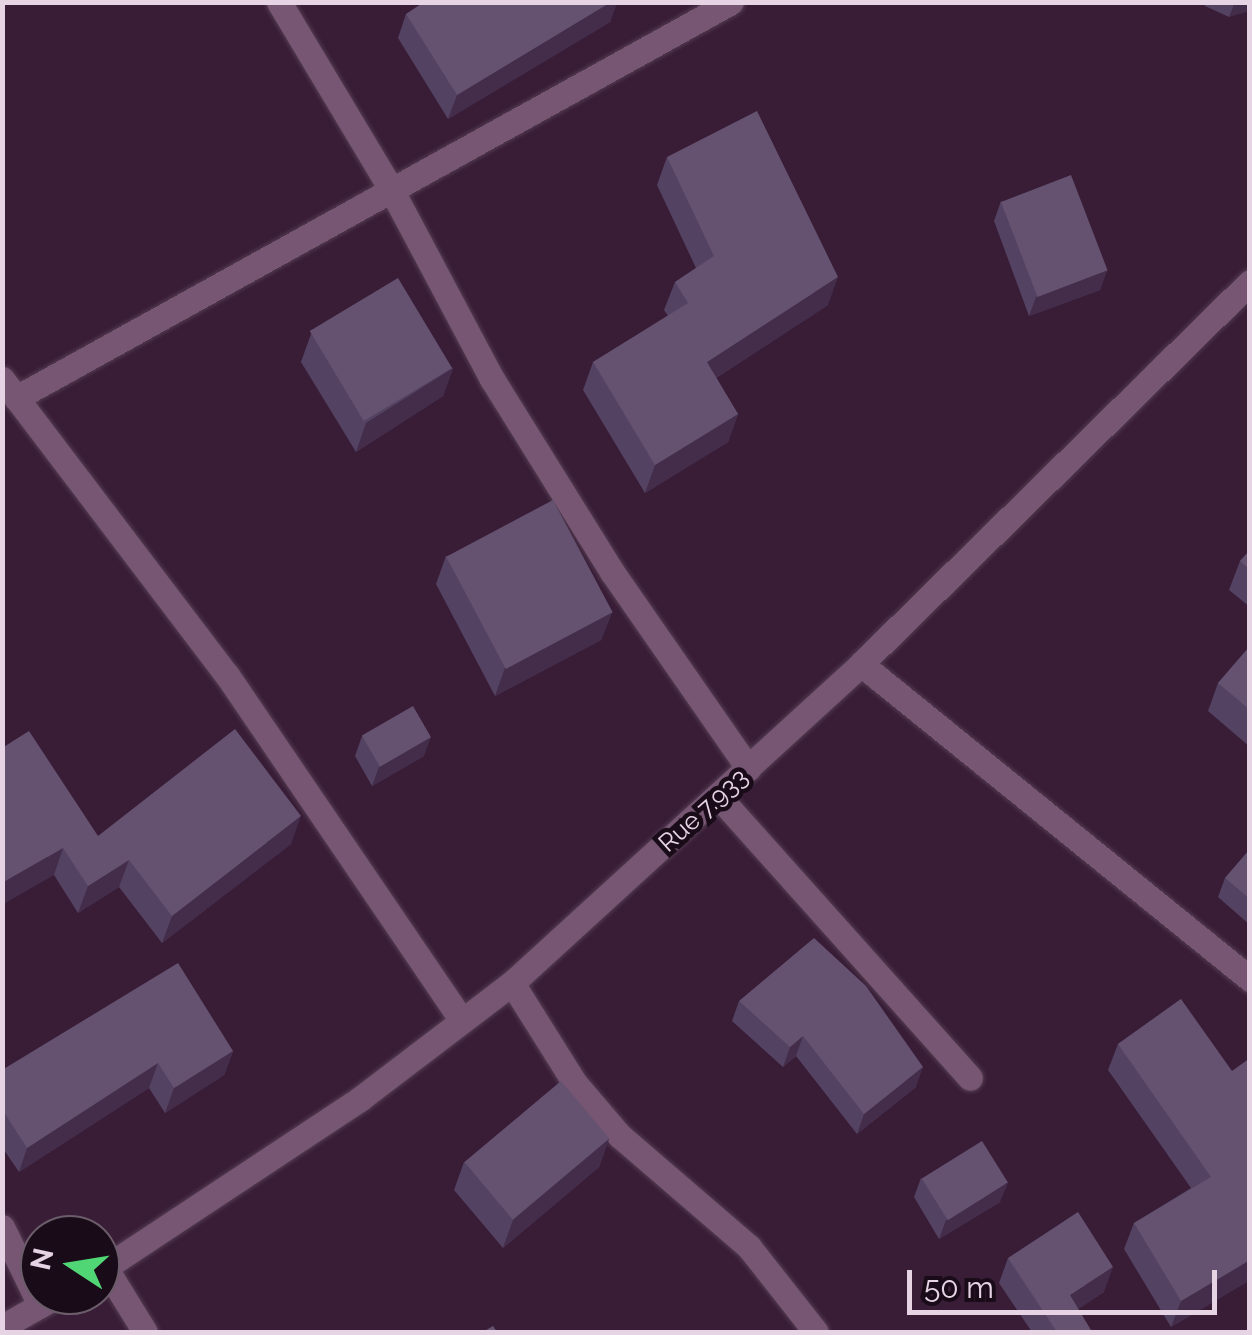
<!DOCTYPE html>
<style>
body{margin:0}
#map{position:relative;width:1252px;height:1335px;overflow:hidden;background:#391d37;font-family:Raleway,sans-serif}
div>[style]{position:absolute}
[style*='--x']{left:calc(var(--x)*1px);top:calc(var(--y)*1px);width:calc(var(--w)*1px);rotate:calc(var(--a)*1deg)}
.roads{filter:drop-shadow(0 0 2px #533c51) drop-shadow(0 0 2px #533c51)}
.minor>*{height:25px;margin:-12.5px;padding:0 12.5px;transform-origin:12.5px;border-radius:12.5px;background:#765673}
.wall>*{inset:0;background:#544262}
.shaded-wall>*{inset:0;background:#432d4b}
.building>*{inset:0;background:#645270;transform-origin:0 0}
span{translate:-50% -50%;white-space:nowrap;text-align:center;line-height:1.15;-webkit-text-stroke:9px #190c18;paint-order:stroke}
.street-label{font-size:25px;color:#e6d4e4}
.frame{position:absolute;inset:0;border:5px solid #e6d4e4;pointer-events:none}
.north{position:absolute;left:20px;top:1215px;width:100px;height:100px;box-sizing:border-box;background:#190c18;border:2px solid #6b5c6a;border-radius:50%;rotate:282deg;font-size:28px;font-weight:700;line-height:40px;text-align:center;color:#e6d4e4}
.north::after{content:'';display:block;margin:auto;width:35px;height:45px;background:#50d674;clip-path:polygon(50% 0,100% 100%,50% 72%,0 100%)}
.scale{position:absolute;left:907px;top:1270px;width:310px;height:45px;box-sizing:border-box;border:5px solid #e6d4e4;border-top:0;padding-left:12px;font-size:30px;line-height:35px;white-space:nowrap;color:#e6d4e4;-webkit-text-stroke:8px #190c18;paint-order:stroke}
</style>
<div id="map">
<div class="roads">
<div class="minor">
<div style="--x:279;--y:2;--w:220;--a:59.1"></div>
<div style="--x:392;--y:191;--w:213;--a:62"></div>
<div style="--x:492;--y:379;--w:227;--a:58.1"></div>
<div style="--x:612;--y:572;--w:239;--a:55.2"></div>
<div style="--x:2;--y:379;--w:372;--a:52.8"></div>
<div style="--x:227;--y:675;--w:418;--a:55.8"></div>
<div style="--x:16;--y:398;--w:817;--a:-28.98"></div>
<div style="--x:861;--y:664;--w:501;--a:39"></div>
<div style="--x:718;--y:796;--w:378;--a:48.2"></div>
<div style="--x:512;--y:983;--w:117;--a:57.9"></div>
<div style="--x:574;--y:1082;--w:71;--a:49.6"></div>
<div style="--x:620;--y:1136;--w:170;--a:40.7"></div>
<div style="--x:749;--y:1247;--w:108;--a:51.8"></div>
<div style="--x:2;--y:1227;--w:87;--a:64"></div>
<div style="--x:105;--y:1267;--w:76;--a:58.4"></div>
<div style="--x:100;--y:1271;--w:313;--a:-33.5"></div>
<div style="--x:361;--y:1098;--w:190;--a:-37.3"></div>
<div style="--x:512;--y:983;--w:473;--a:-42.4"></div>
<div style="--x:861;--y:664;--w:545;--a:-44.48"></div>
<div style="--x:2;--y:1327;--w:64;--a:-29.7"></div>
</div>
</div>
<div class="wall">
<div style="clip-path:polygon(617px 2px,610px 22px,448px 119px,398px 38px,406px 14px)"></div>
<div style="clip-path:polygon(1204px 2px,1250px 2px,1229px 17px,1205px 6px)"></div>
<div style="clip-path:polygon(667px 157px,828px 305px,716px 378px,738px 414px,728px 442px,645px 493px,583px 390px,593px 362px,668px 316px,664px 310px,675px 282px,696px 268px,657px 185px)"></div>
<div style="clip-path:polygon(1001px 201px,1107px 270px,1100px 290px,1029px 316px,994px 221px)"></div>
<div style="clip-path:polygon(311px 334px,453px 368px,443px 396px,356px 452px,301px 362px)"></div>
<div style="clip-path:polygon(1250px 550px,1250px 607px,1229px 590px,1240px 561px)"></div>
<div style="clip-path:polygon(446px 556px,612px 612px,601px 640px,495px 696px,436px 584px)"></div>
<div style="clip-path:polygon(1250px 646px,1250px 747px,1208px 711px,1218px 683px)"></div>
<div style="clip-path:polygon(362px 736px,424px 756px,372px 786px,355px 756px)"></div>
<div style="clip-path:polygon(2px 748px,98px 836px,291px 844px,162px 943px,119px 887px,78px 913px,54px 875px)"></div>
<div style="clip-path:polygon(1250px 849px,1250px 925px,1218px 897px,1225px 878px)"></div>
<div style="clip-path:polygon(1181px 999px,1250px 1280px,1171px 1327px,1124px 1249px,1134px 1223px,1191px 1188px,1108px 1070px,1118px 1044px)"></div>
<div style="clip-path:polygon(739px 1001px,916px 1087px,857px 1134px,796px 1056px,783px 1067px,732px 1021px)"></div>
<div style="clip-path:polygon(233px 1051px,224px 1075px,165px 1113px,149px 1088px,19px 1172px,2px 1147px,2px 1070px)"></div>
<div style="clip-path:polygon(609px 1139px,599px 1167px,503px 1248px,454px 1190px,464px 1162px)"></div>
<div style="clip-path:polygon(921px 1178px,1000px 1202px,939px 1239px,914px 1197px)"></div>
<div style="clip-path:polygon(1008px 1258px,1104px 1292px,1078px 1309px,1092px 1332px,1032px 1332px,999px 1283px)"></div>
</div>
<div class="shaded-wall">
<div style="clip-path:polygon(611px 2px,617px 2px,610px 22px,448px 119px,457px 95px)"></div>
<div style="clip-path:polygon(1235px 2px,1250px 2px,1250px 11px,1229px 17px)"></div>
<div style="clip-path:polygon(1107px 270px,1100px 290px,1029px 316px,1036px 297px)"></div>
<div style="clip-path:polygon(838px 277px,828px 305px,697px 390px,707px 362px)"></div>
<div style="clip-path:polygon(453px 368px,443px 396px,356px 452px,366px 423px)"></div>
<div style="clip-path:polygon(738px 414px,728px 442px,645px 493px,655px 465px)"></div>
<div style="clip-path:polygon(612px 612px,601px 640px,495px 696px,505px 668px)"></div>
<div style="clip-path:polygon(431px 737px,424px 756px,372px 786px,379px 767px)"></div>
<div style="clip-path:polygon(301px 816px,291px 844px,162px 943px,172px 916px)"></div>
<div style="clip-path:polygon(63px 848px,54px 875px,2px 905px,2px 883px)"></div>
<div style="clip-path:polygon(129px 860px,119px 887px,78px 913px,88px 886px)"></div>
<div style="clip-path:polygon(803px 1036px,796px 1056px,783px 1067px,790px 1047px)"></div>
<div style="clip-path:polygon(233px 1051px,224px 1075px,165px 1113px,174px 1088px)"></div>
<div style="clip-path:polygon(158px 1063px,149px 1088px,19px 1172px,27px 1148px)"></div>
<div style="clip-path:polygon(923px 1067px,916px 1087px,857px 1134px,864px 1114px)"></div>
<div style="clip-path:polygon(609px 1139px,599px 1167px,503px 1248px,513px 1220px)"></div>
<div style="clip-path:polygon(1008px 1183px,1000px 1202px,939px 1239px,946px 1220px)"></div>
<div style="clip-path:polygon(1250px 1260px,1250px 1280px,1171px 1327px,1181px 1301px)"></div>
<div style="clip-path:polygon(1113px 1267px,1104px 1292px,1061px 1320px,1070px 1295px)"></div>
</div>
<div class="building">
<div style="clip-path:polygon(424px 2px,611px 2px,457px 95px,406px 14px)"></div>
<div style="clip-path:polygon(757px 111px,838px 277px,707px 362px,738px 414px,655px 465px,593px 362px,688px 303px,675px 282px,714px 256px,667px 157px)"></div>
<div style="left:1071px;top:175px;width:102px;height:75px;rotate:69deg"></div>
<div style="left:398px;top:278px;width:105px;height:103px;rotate:59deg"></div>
<div style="left:553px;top:500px;width:127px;height:121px;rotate:62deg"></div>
<div style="clip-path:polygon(1250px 550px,1250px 570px,1240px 561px)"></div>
<div style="clip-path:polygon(1250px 646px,1250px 710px,1218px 683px)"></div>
<div style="left:413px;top:706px;width:36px;height:59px;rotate:60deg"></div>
<div style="clip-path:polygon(235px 729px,301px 816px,172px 916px,129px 860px,88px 886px,63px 848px,2px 883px,2px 748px,29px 731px,98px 836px)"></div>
<div style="clip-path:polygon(1250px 849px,1250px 899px,1225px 878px)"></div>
<div style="clip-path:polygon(814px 938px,866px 986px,923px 1067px,864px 1114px,803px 1036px,790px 1047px,739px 1001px)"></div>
<div style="clip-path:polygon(178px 963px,233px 1051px,174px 1088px,158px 1063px,27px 1148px,2px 1109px,2px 1070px)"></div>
<div style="clip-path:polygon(1181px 999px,1232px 1071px,1250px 1058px,1250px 1260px,1181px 1301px,1134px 1223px,1211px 1177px,1118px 1044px)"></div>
<div style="left:561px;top:1081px;width:75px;height:126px;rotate:50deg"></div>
<div style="left:982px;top:1141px;width:49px;height:71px;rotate:58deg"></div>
<div style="clip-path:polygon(1078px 1212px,1113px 1267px,1070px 1295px,1092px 1332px,1057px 1332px,1008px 1258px)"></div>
<div style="clip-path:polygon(493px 1326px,497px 1332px,483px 1332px)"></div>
</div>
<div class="street-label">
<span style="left:703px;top:810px;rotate:-42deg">Rue 7.933</span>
</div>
<div class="frame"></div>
<div class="north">N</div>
<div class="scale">50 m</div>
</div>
